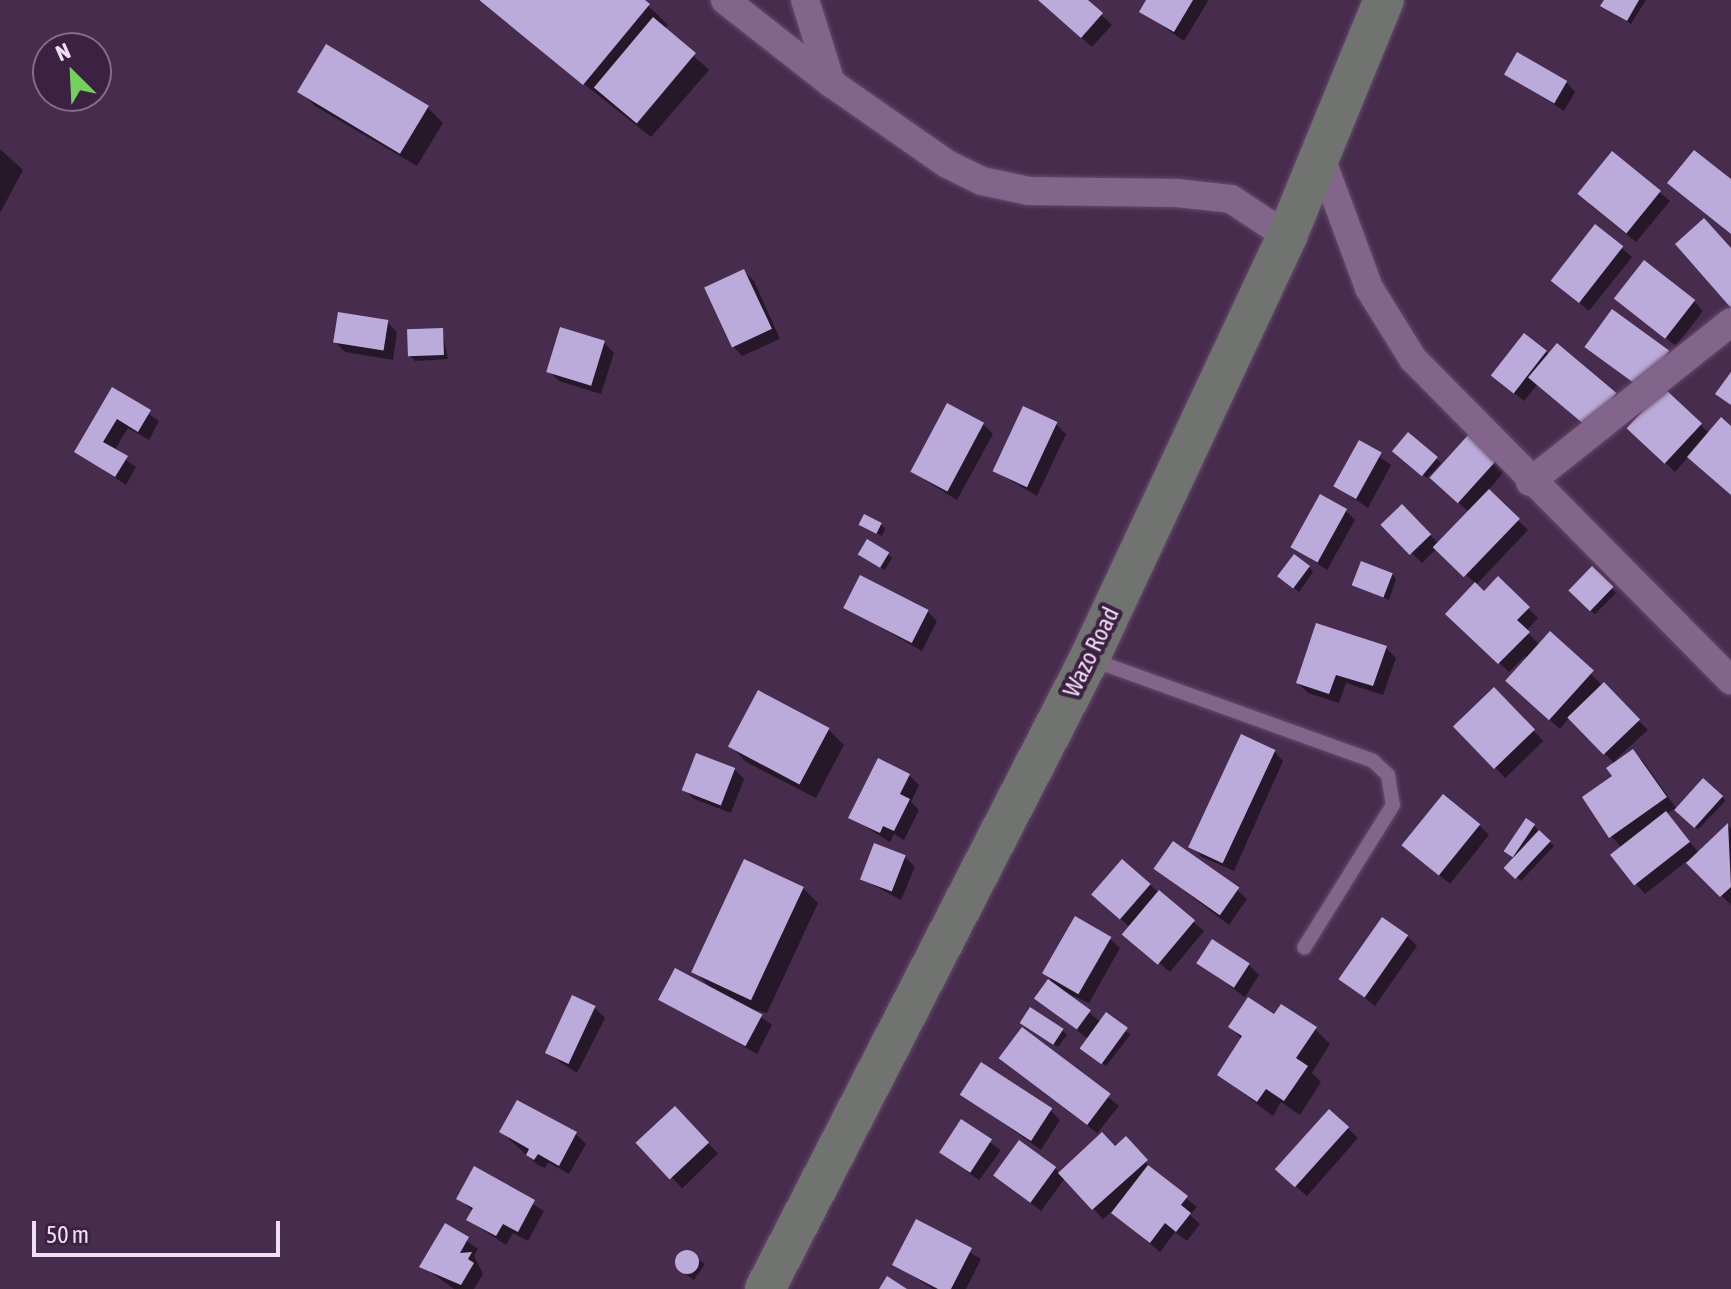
<!DOCTYPE html>
<style>
body{margin:0}
#map{position:relative;width:1731px;height:1289px;overflow:hidden;background:#482c4e;font-family:"Asap Condensed",sans-serif}
div>[style]{position:absolute}
[style*='--x']{left:calc(var(--x)*1px);top:calc(var(--y)*1px);width:calc(var(--w)*1px);rotate:calc(var(--a)*1deg)}
.shadow>*{inset:0;background:#0007;transform-origin:0 0}
.building>*{inset:0;background:#bbabdb;transform-origin:0 0}
.round{border-radius:50%}
.roads{filter:drop-shadow(0 0 2px #644b6a) drop-shadow(0 0 2px #644b6a)}
.lane>*{height:14px;margin:-7px;padding:0 7px;transform-origin:7px;border-radius:7px;background:#83648a}
.street>*{height:28px;margin:-14px;padding:0 14px;transform-origin:14px;border-radius:14px;background:#83648a}
.secondary>*{height:40px;margin:-20px;padding:0 20px;transform-origin:20px;border-radius:20px;background:#70736f}
span{translate:-50% -50%;white-space:nowrap;text-align:center;line-height:1.15;-webkit-text-stroke:8px #3d2143;paint-order:stroke}
.street-label{font-size:24px;color:#f1dff5}
.north{position:absolute;left:32px;top:32px;width:80px;height:80px;box-sizing:border-box;background:#3d2143;border:2px solid #856d8a;border-radius:50%;rotate:336deg;font-size:22px;font-weight:700;line-height:32px;text-align:center;color:#f1dff5}
.north::after{content:'';display:block;margin:auto;width:28px;height:36px;background:#74d25c;clip-path:polygon(50% 0,100% 100%,50% 72%,0 100%)}
.scale{position:absolute;left:32px;top:1221px;width:248px;height:36px;box-sizing:border-box;border:4px solid #f1dff5;border-top:0;padding-left:10px;font-size:24px;line-height:28px;white-space:nowrap;color:#f1dff5;-webkit-text-stroke:6px #3d2143;paint-order:stroke}
</style>
<div id="map">
<div class="shadow">
<div style="clip-path:polygon(478px 0,642px 0,668px 25px,664px 29px,709px 70px,651px 137px)"></div>
<div style="clip-path:polygon(1085px 0,1112px 25px,1092px 47px,1051px 10px)"></div>
<div style="clip-path:polygon(1149px 0,1207px 0,1208px 1px,1184px 41px,1142px 12px)"></div>
<div style="clip-path:polygon(1606px 0,1646px 0,1631px 24px,1607px 10px)"></div>
<div style="clip-path:polygon(327px 47px,428px 108px,443px 123px,417px 166px,315px 106px,300px 91px)"></div>
<div style="clip-path:polygon(1507px 74px,1566px 82px,1575px 92px,1564px 111px)"></div>
<div style="clip-path:polygon(0 149px,23px 170px,0 213px)"></div>
<div style="clip-path:polygon(1613px 154px,1670px 201px,1636px 242px,1589px 204px)"></div>
<div style="clip-path:polygon(1622px 248px,1632px 257px,1589px 311px,1553px 280px)"></div>
<div style="clip-path:polygon(744px 271px,754px 281px,780px 339px,742px 356px,733px 346px)"></div>
<div style="clip-path:polygon(1616px 299px,1694px 301px,1703px 311px,1676px 346px)"></div>
<div style="clip-path:polygon(387px 322px,397px 332px,393px 360px,345px 352px,335px 342px)"></div>
<div style="clip-path:polygon(442px 330px,448px 359px,415px 361px,410px 356px)"></div>
<div style="clip-path:polygon(604px 343px,614px 353px,601px 394px,559px 381px,549px 371px)"></div>
<div style="clip-path:polygon(1546px 352px,1616px 394px,1625px 404px,1537px 385px,1524px 401px,1503px 384px)"></div>
<div style="clip-path:polygon(113px 390px,159px 421px,149px 440px,128px 428px,114px 451px,136px 467px,126px 485px,76px 452px)"></div>
<div style="clip-path:polygon(1664px 391px,1710px 434px,1731px 428px,1731px 494px,1689px 456px,1675px 472px,1629px 428px)"></div>
<div style="clip-path:polygon(983px 424px,993px 434px,957px 500px,912px 472px)"></div>
<div style="clip-path:polygon(1056px 424px,1066px 434px,1037px 496px,995px 471px)"></div>
<div style="clip-path:polygon(1469px 437px,1505px 470px,1488px 491px,1528px 530px,1476px 585px,1484px 594px,1498px 579px,1538px 618px,1526px 631px,1540px 645px,1550px 634px,1648px 730px,1614px 761px,1633px 752px,1643px 761px,1676px 808px,1666px 814px,1699px 853px,1728px 826px,1731px 829px,1731px 905px,1687px 861px,1645px 894px,1636px 884px,1622px 848px,1611px 836px,1615px 764px,1570px 717px,1560px 729px,1517px 691px,1526px 655px,1509px 672px,1448px 614px,1476px 584px,1437px 548px,1422px 563px,1384px 525px,1402px 507px,1439px 544px,1469px 512px,1442px 488px)"></div>
<div style="clip-path:polygon(1359px 443px,1391px 465px,1368px 508px,1336px 486px)"></div>
<div style="clip-path:polygon(1400px 455px,1436px 458px,1441px 463px,1427px 478px)"></div>
<div style="clip-path:polygon(1345px 510px,1355px 520px,1327px 570px,1292px 546px)"></div>
<div style="clip-path:polygon(881px 524px,885px 529px,882px 536px,861px 525px)"></div>
<div style="clip-path:polygon(888px 554px,892px 558px,885px 570px,860px 555px)"></div>
<div style="clip-path:polygon(1309px 567px,1313px 572px,1299px 592px,1285px 581px)"></div>
<div style="left:1592px;top:569px;width:34px;height:30px;rotate:45deg"></div>
<div style="clip-path:polygon(1392px 574px,1396px 579px,1389px 600px,1354px 584px)"></div>
<div style="clip-path:polygon(846px 608px,927px 611px,937px 621px,922px 651px)"></div>
<div style="clip-path:polygon(1386px 648px,1396px 658px,1383px 695px,1346px 683px,1339px 703px,1308px 693px,1298px 683px)"></div>
<div style="left:1494px;top:690px;width:71px;height:53px;rotate:46deg"></div>
<div style="clip-path:polygon(759px 693px,829px 730px,844px 745px,816px 798px,746px 762px,731px 746px)"></div>
<div style="clip-path:polygon(1274px 751px,1283px 761px,1234px 871px,1202px 857px,1192px 847px)"></div>
<div style="clip-path:polygon(734px 769px,744px 779px,731px 813px,694px 799px,684px 789px)"></div>
<div style="clip-path:polygon(909px 775px,919px 785px,911px 802px,919px 810px,904px 840px,894px 834px,890px 842px,850px 817px)"></div>
<div style="left:1704px;top:780px;width:30px;height:40px;rotate:44deg"></div>
<div style="clip-path:polygon(1479px 825px,1489px 835px,1450px 884px,1405px 846px)"></div>
<div style="clip-path:polygon(1533px 825px,1554px 846px,1521px 881px,1507px 868px,1515px 859px,1509px 854px)"></div>
<div style="clip-path:polygon(905px 857px,915px 867px,901px 900px,862px 879px)"></div>
<div style="clip-path:polygon(1122px 861px,1204px 931px,1170px 972px,1136px 944px,1131px 928px,1103px 904px)"></div>
<div style="clip-path:polygon(1156px 869px,1237px 890px,1247px 899px,1229px 925px)"></div>
<div style="clip-path:polygon(803px 888px,818px 903px,767px 1013px,750px 1009px,772px 1025px,757px 1054px,661px 999px,709px 986px,694px 971px)"></div>
<div style="clip-path:polygon(1407px 936px,1417px 946px,1375px 1006px,1342px 980px)"></div>
<div style="clip-path:polygon(1110px 939px,1120px 948px,1089px 1003px,1060px 990px,1101px 1022px,1131px 1034px,1106px 1066px,1086px 1052px,1088px 1039px,1037px 999px,1051px 979px,1044px 973px)"></div>
<div style="clip-path:polygon(1198px 963px,1249px 965px,1259px 975px,1245px 997px)"></div>
<div style="clip-path:polygon(595px 1008px,605px 1018px,577px 1073px,545px 1052px)"></div>
<div style="clip-path:polygon(1275px 1017px,1315px 1029px,1330px 1044px,1312px 1073px,1321px 1082px,1300px 1115px,1281px 1102px,1273px 1116px,1219px 1075px,1242px 1039px,1230px 1027px)"></div>
<div style="clip-path:polygon(1026px 1026px,1062px 1030px,1067px 1035px,1058px 1047px)"></div>
<div style="left:1022px;top:1030px;width:123px;height:35px;rotate:38deg"></div>
<div style="clip-path:polygon(962px 1094px,1050px 1110px,1060px 1120px,1041px 1150px)"></div>
<div style="left:675px;top:1109px;width:62px;height:50px;rotate:46deg"></div>
<div style="clip-path:polygon(1329px 1111px,1358px 1138px,1307px 1196px,1287px 1179px)"></div>
<div style="left:962px;top:1122px;width:48px;height:37px;rotate:36deg"></div>
<div style="clip-path:polygon(501px 1132px,576px 1134px,586px 1144px,569px 1174px,548px 1162px,545px 1168px,538px 1165px)"></div>
<div style="clip-path:polygon(1126px 1139px,1154px 1172px,1197px 1207px,1190px 1215px,1200px 1224px,1187px 1241px,1175px 1232px,1160px 1252px,1112px 1211px,1103px 1219px,1065px 1178px,1041px 1211px,996px 1176px,1055px 1168px,1060px 1174px)"></div>
<div style="clip-path:polygon(475px 1169px,544px 1211px,528px 1241px,513px 1233px,506px 1245px,468px 1220px,473px 1211px,458px 1198px)"></div>
<div style="clip-path:polygon(917px 1222px,981px 1259px,966px 1289px,933px 1289px,894px 1264px)"></div>
<div style="clip-path:polygon(446px 1226px,478px 1249px,474px 1256px,483px 1274px,474px 1289px,454px 1289px,422px 1266px)"></div>
<div style="clip-path:polygon(683px 1250px,705px 1264px,694px 1280px,678px 1269px)"></div>
</div>
<div class="building">
<div style="clip-path:polygon(479px 0,645px 0,650px 4px,583px 85px)"></div>
<div style="clip-path:polygon(1038px 0,1088px 0,1103px 13px,1081px 38px)"></div>
<div style="clip-path:polygon(1146px 0,1193px 0,1174px 32px,1139px 12px)"></div>
<div style="clip-path:polygon(1604px 0,1639px 0,1627px 21px,1600px 6px)"></div>
<div style="left:653px;top:17px;width:56px;height:92px;rotate:40deg"></div>
<div style="left:326px;top:44px;width:120px;height:56px;rotate:31deg"></div>
<div style="left:1517px;top:52px;width:58px;height:26px;rotate:30deg"></div>
<div style="clip-path:polygon(1694px 150px,1731px 179px,1731px 234px,1667px 183px)"></div>
<div style="left:1612px;top:151px;width:63px;height:55px;rotate:39deg"></div>
<div style="clip-path:polygon(1704px 218px,1731px 248px,1731px 308px,1675px 244px)"></div>
<div style="left:1595px;top:224px;width:36px;height:72px;rotate:38deg"></div>
<div style="left:1644px;top:260px;width:65px;height:49px;rotate:38deg"></div>
<div style="left:744px;top:269px;width:66px;height:44px;rotate:65deg"></div>
<div style="left:1612px;top:309px;width:71px;height:47px;rotate:36deg"></div>
<div style="left:338px;top:312px;width:51px;height:31px;rotate:9deg"></div>
<div style="left:560px;top:327px;width:47px;height:47px;rotate:17deg"></div>
<div style="left:443px;top:328px;width:27px;height:36px;rotate:88deg"></div>
<div style="left:1524px;top:333px;width:29px;height:54px;rotate:38deg"></div>
<div style="left:1557px;top:343px;width:78px;height:45px;rotate:40deg"></div>
<div style="clip-path:polygon(1731px 372px,1731px 405px,1715px 394px)"></div>
<div style="clip-path:polygon(112px 387px,151px 410px,138px 432px,117px 419px,103px 442px,128px 456px,115px 477px,74px 452px)"></div>
<div style="left:1664px;top:388px;width:52px;height:55px;rotate:43deg"></div>
<div style="left:947px;top:403px;width:42px;height:78px;rotate:28deg"></div>
<div style="left:1023px;top:406px;width:38px;height:72px;rotate:25deg"></div>
<div style="clip-path:polygon(1721px 417px,1731px 426px,1731px 495px,1687px 457px)"></div>
<div style="left:1408px;top:432px;width:39px;height:25px;rotate:40deg"></div>
<div style="left:1469px;top:434px;width:38px;height:59px;rotate:42deg"></div>
<div style="left:1359px;top:440px;width:26px;height:53px;rotate:29deg"></div>
<div style="left:1489px;top:489px;width:43px;height:81px;rotate:44deg"></div>
<div style="left:1320px;top:494px;width:31px;height:61px;rotate:29deg"></div>
<div style="left:1402px;top:504px;width:42px;height:30px;rotate:46deg"></div>
<div style="left:864px;top:514px;width:20px;height:12px;rotate:27deg"></div>
<div style="left:867px;top:539px;width:26px;height:18px;rotate:31deg"></div>
<div style="left:1294px;top:554px;width:20px;height:28px;rotate:37deg"></div>
<div style="left:1361px;top:561px;width:34px;height:26px;rotate:21deg"></div>
<div style="left:1592px;top:566px;width:30px;height:34px;rotate:44deg"></div>
<div style="left:860px;top:575px;width:77px;height:37px;rotate:27deg"></div>
<div style="clip-path:polygon(1498px 576px,1530px 607px,1517px 620px,1530px 632px,1498px 664px,1445px 614px,1475px 582px,1484px 591px)"></div>
<div style="clip-path:polygon(1316px 623px,1387px 646px,1373px 686px,1336px 675px,1329px 694px,1296px 683px)"></div>
<div style="left:1550px;top:631px;width:59px;height:67px;rotate:42deg"></div>
<div style="left:1604px;top:682px;width:52px;height:51px;rotate:46deg"></div>
<div style="left:1494px;top:687px;width:59px;height:57px;rotate:46deg"></div>
<div style="left:758px;top:690px;width:81px;height:64px;rotate:28deg"></div>
<div style="left:1241px;top:734px;width:38px;height:125px;rotate:25deg"></div>
<div style="clip-path:polygon(1633px 749px,1667px 797px,1609px 838px,1582px 797px,1612px 776px,1606px 768px)"></div>
<div style="left:696px;top:753px;width:42px;height:40px;rotate:21deg"></div>
<div style="clip-path:polygon(878px 758px,910px 774px,900px 794px,910px 799px,894px 831px,883px 826px,880px 833px,848px 818px)"></div>
<div style="left:1703px;top:778px;width:27px;height:43px;rotate:42deg"></div>
<div style="left:1443px;top:794px;width:48px;height:66px;rotate:39deg"></div>
<div style="left:1666px;top:811px;width:39px;height:71px;rotate:52deg"></div>
<div style="left:1526px;top:818px;width:11px;height:40px;rotate:34deg"></div>
<div style="clip-path:polygon(1728px 823px,1731px 887px,1720px 897px,1686px 863px)"></div>
<div style="left:1539px;top:830px;width:16px;height:52px;rotate:43deg"></div>
<div style="left:1173px;top:841px;width:81px;height:34px;rotate:35deg"></div>
<div style="left:874px;top:843px;width:34px;height:39px;rotate:21deg"></div>
<div style="left:744px;top:859px;width:66px;height:125px;rotate:25deg"></div>
<div style="left:1122px;top:859px;width:38px;height:47px;rotate:41deg"></div>
<div style="left:1159px;top:890px;width:47px;height:58px;rotate:40deg"></div>
<div style="left:1075px;top:916px;width:42px;height:66px;rotate:30deg"></div>
<div style="left:1382px;top:917px;width:32px;height:76px;rotate:35deg"></div>
<div style="left:1212px;top:939px;width:45px;height:29px;rotate:33deg"></div>
<div style="left:675px;top:968px;width:99px;height:36px;rotate:28deg"></div>
<div style="left:1048px;top:979px;width:53px;height:24px;rotate:36deg"></div>
<div style="left:572px;top:995px;width:26px;height:64px;rotate:25deg"></div>
<div style="clip-path:polygon(1248px 997px,1274px 1014px,1281px 1004px,1317px 1027px,1296px 1058px,1308px 1066px,1284px 1101px,1266px 1089px,1257px 1102px,1217px 1075px,1242px 1036px,1228px 1027px)"></div>
<div style="left:1030px;top:1007px;width:40px;height:19px;rotate:33deg"></div>
<div style="left:1106px;top:1012px;width:27px;height:45px;rotate:36deg"></div>
<div style="left:1022px;top:1027px;width:111px;height:39px;rotate:37deg"></div>
<div style="left:981px;top:1062px;width:85px;height:39px;rotate:33deg"></div>
<div style="clip-path:polygon(517px 1100px,577px 1132px,559px 1166px,538px 1154px,534px 1160px,526px 1155px,529px 1149px,499px 1132px)"></div>
<div style="left:675px;top:1106px;width:50px;height:54px;rotate:47deg"></div>
<div style="left:1329px;top:1109px;width:27px;height:81px;rotate:42deg"></div>
<div style="left:961px;top:1119px;width:37px;height:40px;rotate:33deg"></div>
<div style="clip-path:polygon(1102px 1132px,1115px 1146px,1126px 1136px,1148px 1160px,1092px 1210px,1058px 1173px)"></div>
<div style="left:1019px;top:1140px;width:46px;height:44px;rotate:36deg"></div>
<div style="clip-path:polygon(1148px 1165px,1188px 1196px,1181px 1205px,1191px 1213px,1176px 1232px,1165px 1223px,1150px 1243px,1111px 1213px)"></div>
<div style="clip-path:polygon(474px 1166px,535px 1200px,518px 1232px,503px 1224px,496px 1236px,466px 1220px,473px 1208px,456px 1199px)"></div>
<div style="clip-path:polygon(916px 1219px,972px 1248px,951px 1289px,938px 1289px,892px 1265px)"></div>
<div style="clip-path:polygon(445px 1223px,469px 1237px,460px 1253px,472px 1252px,468px 1259px,474px 1263px,461px 1285px,419px 1267px)"></div>
<div class="round" style="left:675px;top:1250px;width:24px;height:24px"></div>
<div style="clip-path:polygon(887px 1276px,907px 1289px,879px 1289px)"></div>
</div>
<div class="roads">
<div class="lane">
<div style="--x:1090;--y:659;--w:301;--a:19.8"></div>
<div style="--x:1373;--y:761;--w:21;--a:43"></div>
<div style="--x:1388;--y:775;--w:30;--a:81"></div>
<div style="--x:1393;--y:805;--w:168;--a:121.9"></div>
</div>
<div class="street">
<div style="--x:725;--y:0;--w:135;--a:38.1"></div>
<div style="--x:831;--y:83;--w:141;--a:34.9"></div>
<div style="--x:947;--y:164;--w:39;--a:26"></div>
<div style="--x:982;--y:181;--w:48;--a:12"></div>
<div style="--x:1029;--y:191;--w:147;--a:0.8"></div>
<div style="--x:1176;--y:193;--w:55;--a:6.2"></div>
<div style="--x:1231;--y:199;--w:67;--a:33.5"></div>
<div style="--x:805;--y:0;--w:87;--a:72.6"></div>
<div style="--x:1321;--y:158;--w:139;--a:69.7"></div>
<div style="--x:1369;--y:288;--w:84;--a:58.2"></div>
<div style="--x:1413;--y:359;--w:452;--a:45.3"></div>
<div style="--x:1530;--y:482;--w:257;--a:-38.5"></div>
</div>
<div class="secondary">
<div style="--x:765;--y:1289;--w:708;--a:-62.78"></div>
<div style="--x:1089;--y:659;--w:467;--a:-64.9"></div>
<div style="--x:1287;--y:236;--w:255;--a:-67.7"></div>
</div>
</div>
<div class="street-label">
<span style="left:1091px;top:652px;rotate:-64deg">Wazo Road</span>
</div>
<div class="north">N</div>
<div class="scale">50 m</div>
</div>
